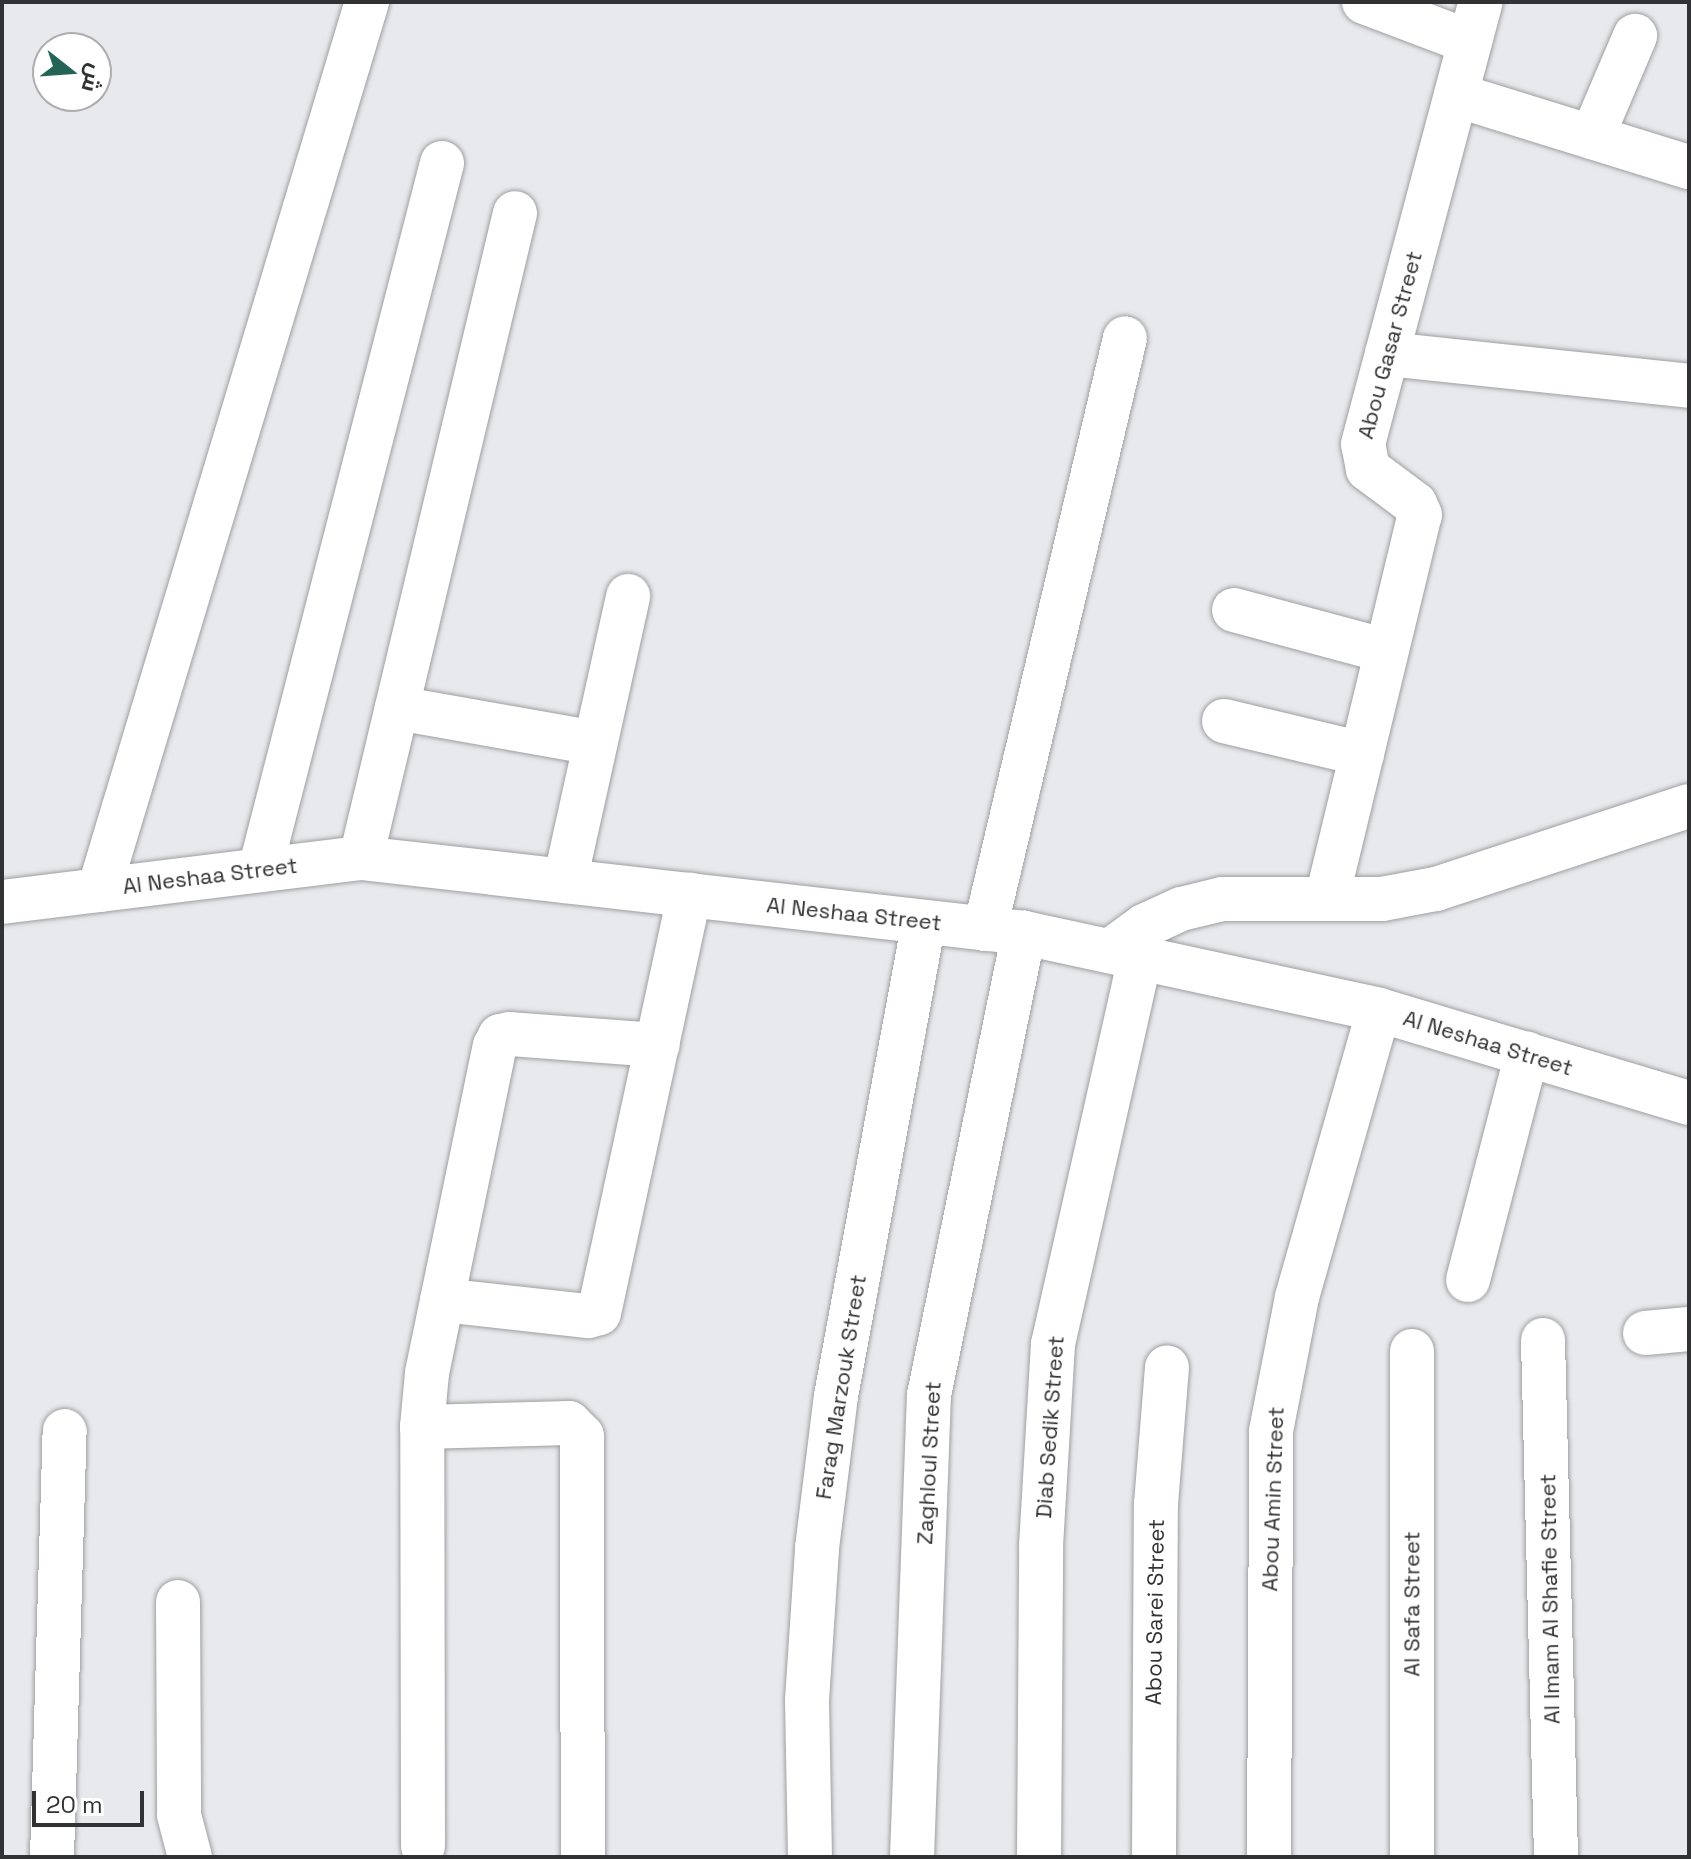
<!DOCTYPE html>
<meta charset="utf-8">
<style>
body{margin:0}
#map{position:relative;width:1691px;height:1859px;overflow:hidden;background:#e8e9ec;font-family:"Space Grotesk",Cairo,sans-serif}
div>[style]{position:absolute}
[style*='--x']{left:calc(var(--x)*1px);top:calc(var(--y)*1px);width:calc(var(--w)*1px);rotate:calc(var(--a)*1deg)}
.roads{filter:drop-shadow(0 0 2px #9e9fa2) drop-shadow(0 0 2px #9e9fa2)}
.minor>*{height:44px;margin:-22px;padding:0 22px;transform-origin:22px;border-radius:22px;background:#fff}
span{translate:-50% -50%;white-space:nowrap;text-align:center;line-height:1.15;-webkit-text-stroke:8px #fff;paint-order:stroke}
.street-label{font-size:22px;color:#313233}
.frame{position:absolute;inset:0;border:4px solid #313233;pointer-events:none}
.north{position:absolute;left:32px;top:32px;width:80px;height:80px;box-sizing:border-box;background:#fff;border:2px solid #adadad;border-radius:50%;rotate:107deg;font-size:22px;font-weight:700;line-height:32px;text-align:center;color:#313233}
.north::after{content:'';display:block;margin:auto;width:28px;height:36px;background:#226556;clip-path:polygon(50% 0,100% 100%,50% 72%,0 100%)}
.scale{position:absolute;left:32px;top:1791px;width:112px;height:36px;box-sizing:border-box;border:4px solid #313233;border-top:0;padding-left:10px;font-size:24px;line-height:28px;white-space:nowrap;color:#313233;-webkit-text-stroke:6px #fff;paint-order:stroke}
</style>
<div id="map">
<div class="roads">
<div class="minor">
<div style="--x:1364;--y:2;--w:113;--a:20.7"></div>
<div style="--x:1456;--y:95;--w:244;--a:17.2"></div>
<div style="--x:1592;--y:137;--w:110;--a:-66.9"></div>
<div style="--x:1387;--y:354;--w:304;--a:6"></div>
<div style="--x:1234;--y:610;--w:158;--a:15"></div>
<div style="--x:397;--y:708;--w:201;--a:10"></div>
<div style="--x:1224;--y:721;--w:142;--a:13.4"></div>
<div style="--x:361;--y:858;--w:663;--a:-76.57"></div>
<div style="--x:260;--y:870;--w:730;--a:-75.56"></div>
<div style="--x:565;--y:881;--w:292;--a:-77.5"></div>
<div style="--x:99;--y:890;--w:928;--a:-73.21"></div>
<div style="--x:1327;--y:898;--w:394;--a:-76.4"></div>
<div style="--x:1420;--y:515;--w:12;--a:-114"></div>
<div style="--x:1415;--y:504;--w:59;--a:-143.3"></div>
<div style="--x:1368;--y:469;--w:25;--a:-101"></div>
<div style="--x:1363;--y:444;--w:457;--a:-75.1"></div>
<div style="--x:2;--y:902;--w:362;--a:-7"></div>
<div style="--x:361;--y:858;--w:667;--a:6.45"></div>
<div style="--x:1024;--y:933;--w:363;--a:12.2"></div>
<div style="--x:1379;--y:1010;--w:324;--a:16.7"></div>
<div style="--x:985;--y:929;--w:607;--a:-76.67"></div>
<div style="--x:1110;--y:951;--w:42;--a:-36.3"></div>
<div style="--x:1144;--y:926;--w:41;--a:-24.7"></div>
<div style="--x:1181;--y:909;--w:42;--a:-13.7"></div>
<div style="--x:1222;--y:899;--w:160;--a:0"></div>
<div style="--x:1382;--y:899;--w:55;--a:-10.5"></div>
<div style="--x:1436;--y:889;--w:266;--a:-18.2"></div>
<div style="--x:1468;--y:1280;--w:234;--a:-75.4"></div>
<div style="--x:442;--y:1300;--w:147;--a:6.3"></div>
<div style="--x:588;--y:1316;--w:11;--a:-15"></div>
<div style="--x:599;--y:1313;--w:428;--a:-77.8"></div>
<div style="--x:1645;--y:1333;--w:44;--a:-5.2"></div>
<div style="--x:1543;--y:1340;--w:517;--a:88.56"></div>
<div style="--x:422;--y:1427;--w:147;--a:-1.6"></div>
<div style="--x:569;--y:1423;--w:18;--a:45"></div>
<div style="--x:582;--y:1436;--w:421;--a:89.9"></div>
<div style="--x:178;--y:1602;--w:213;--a:89.7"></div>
<div style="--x:179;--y:1815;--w:43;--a:75.3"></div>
<div style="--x:423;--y:1846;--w:419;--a:-90.1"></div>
<div style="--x:422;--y:1427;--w:54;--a:-84.7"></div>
<div style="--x:427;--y:1373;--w:334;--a:-78.3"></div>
<div style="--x:495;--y:1046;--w:11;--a:-63"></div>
<div style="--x:500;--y:1036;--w:10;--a:-11"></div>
<div style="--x:510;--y:1034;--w:148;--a:4.3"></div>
<div style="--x:52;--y:1857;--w:426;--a:-88.3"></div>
<div style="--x:810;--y:1857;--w:157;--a:-91.1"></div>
<div style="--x:807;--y:1700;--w:152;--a:-86.2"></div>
<div style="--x:817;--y:1548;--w:153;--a:-82.9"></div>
<div style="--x:836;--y:1396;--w:482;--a:-79.5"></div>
<div style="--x:912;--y:1857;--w:462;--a:-87.9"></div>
<div style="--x:929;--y:1395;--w:472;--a:-78.4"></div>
<div style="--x:1039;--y:1857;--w:311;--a:-89.6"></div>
<div style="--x:1041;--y:1546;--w:202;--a:-86.6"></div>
<div style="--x:1053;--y:1344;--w:396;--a:-77.3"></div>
<div style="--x:1154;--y:1857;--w:353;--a:-89.7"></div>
<div style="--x:1156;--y:1504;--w:137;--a:-85.4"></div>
<div style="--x:1269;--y:1857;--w:426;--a:-89.7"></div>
<div style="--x:1271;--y:1431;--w:136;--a:-79"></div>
<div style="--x:1297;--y:1297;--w:298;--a:-74.1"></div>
<div style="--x:1412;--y:1857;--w:506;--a:-90"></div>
</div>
</div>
<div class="street-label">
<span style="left:1390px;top:345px;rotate:-75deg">Abou Gasar Street</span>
<span style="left:210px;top:876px;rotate:-7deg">Al Neshaa Street</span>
<span style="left:854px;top:914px;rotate:6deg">Al Neshaa Street</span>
<span style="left:1488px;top:1043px;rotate:17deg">Al Neshaa Street</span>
<span style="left:841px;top:1387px;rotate:-81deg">Farag Marzouk Street</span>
<span style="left:1050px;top:1427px;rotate:-86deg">Diab Sedik Street</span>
<span style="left:929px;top:1463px;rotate:-87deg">Zaghloul Street</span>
<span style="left:1273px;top:1499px;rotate:-88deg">Abou Amin Street</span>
<span style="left:1550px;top:1599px;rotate:-91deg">Al Imam Al Shafie Street</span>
<span style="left:1412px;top:1604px;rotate:-90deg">Al Safa Street</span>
<span style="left:1155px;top:1612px;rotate:-89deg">Abou Sarei Street</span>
</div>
<div class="frame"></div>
<div class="north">ش</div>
<div class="scale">20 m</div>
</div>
